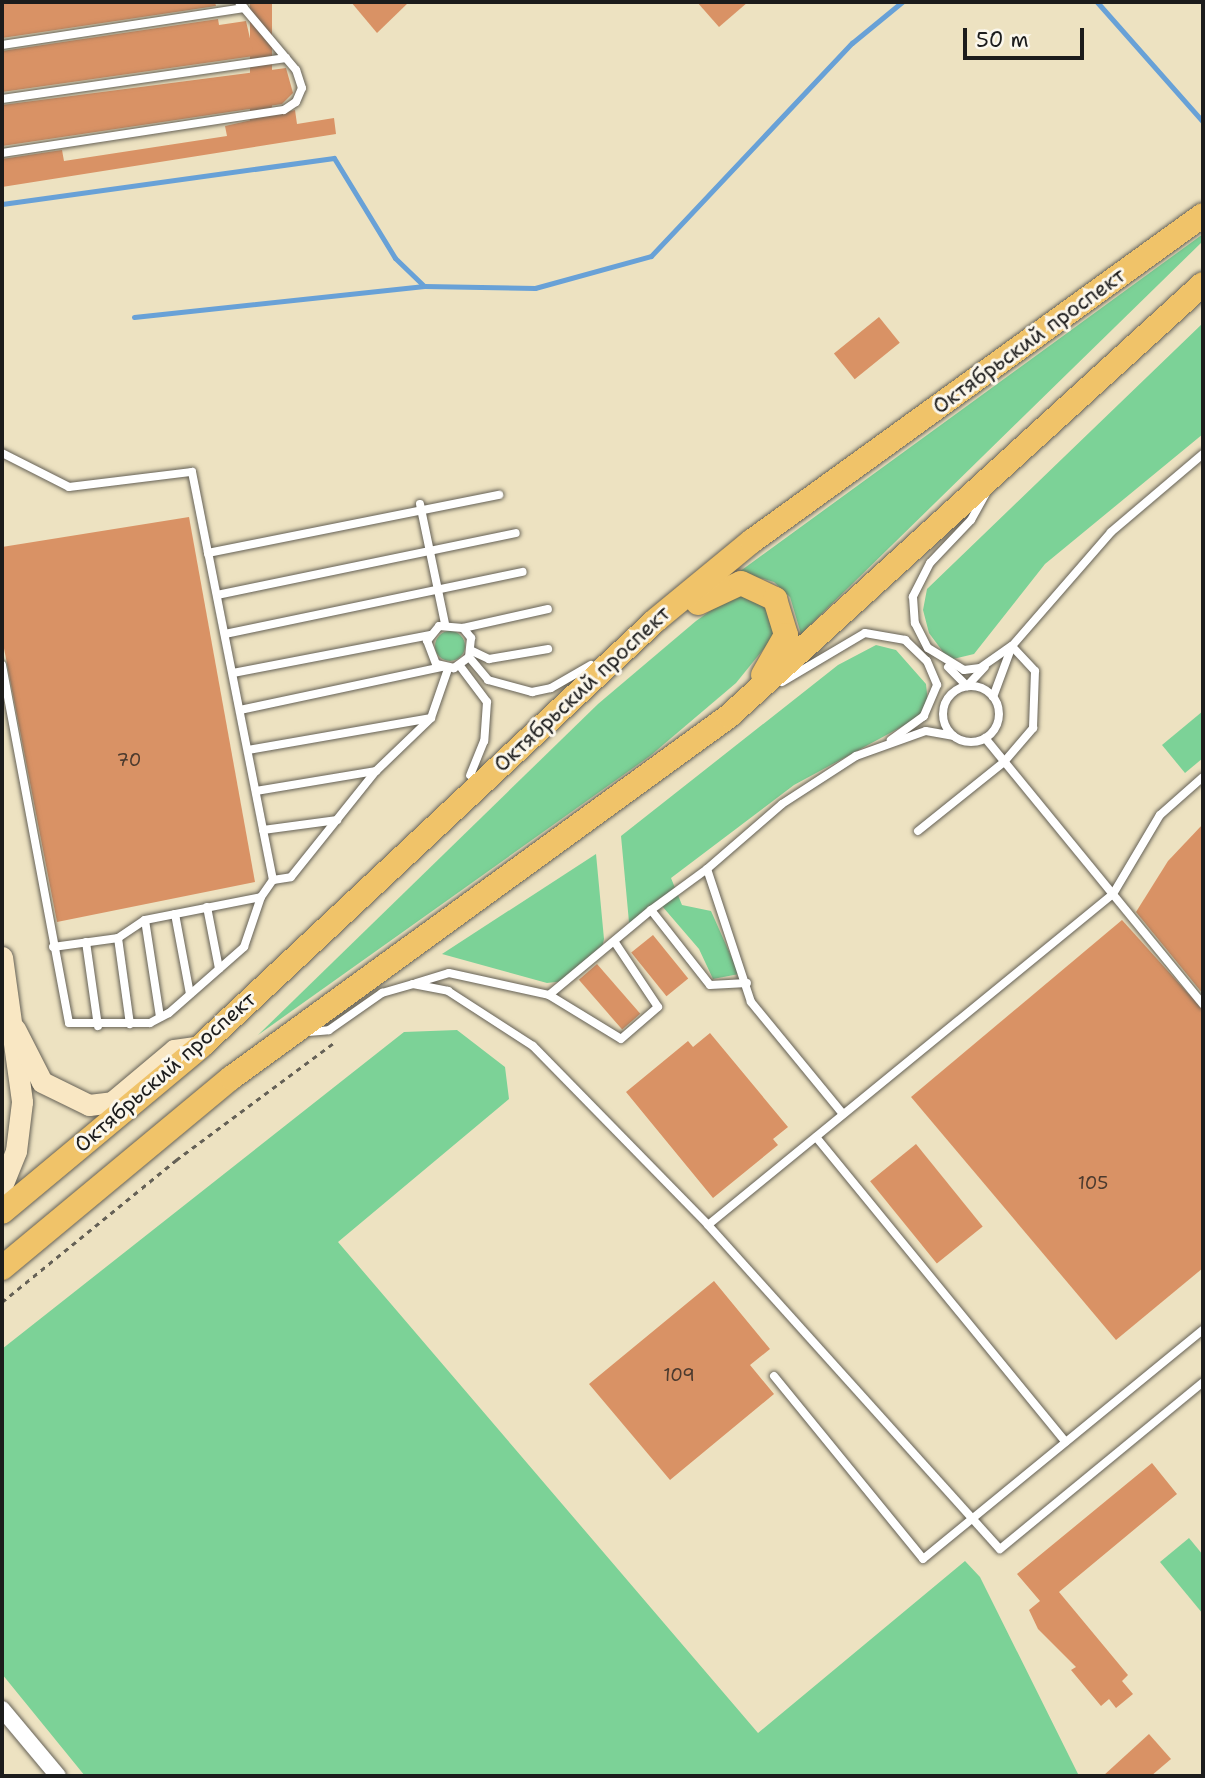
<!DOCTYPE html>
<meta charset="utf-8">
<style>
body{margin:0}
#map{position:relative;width:1205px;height:1778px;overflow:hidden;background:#ede2c1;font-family:"Shantell Sans",sans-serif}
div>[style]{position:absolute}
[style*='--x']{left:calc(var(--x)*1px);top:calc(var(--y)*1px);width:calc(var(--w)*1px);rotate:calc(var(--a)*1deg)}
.green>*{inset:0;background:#7cd297}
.round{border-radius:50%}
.stream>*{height:5px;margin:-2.5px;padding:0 2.5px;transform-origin:2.5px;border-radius:2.5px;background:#68a1d7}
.building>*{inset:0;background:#d99265;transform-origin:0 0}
.path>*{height:2.5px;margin-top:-1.25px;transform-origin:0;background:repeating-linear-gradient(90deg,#656156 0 5px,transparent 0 10px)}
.roads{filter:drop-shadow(0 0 2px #656156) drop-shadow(0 0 2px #656156)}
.lane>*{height:8px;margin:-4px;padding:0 4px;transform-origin:4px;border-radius:4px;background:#fff}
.lane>.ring{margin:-4px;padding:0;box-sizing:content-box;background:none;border:8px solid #fff;border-radius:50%}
.street>*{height:16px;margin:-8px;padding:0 8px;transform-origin:8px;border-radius:8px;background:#fff}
.secondary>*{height:21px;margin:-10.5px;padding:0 10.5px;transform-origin:10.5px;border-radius:10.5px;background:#f9e7c3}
.primary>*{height:24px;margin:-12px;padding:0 12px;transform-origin:12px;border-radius:12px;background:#f0c369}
span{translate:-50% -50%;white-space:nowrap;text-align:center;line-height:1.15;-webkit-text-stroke:6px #fbf7ec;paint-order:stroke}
.number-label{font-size:18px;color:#4b3a2e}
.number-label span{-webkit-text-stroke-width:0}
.street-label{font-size:21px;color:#1c1c1c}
.frame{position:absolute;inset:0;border:4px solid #1c1c1c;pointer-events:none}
.scale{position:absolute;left:963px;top:28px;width:121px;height:32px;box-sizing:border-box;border:4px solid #1c1c1c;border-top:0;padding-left:9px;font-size:21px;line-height:24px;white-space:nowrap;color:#1c1c1c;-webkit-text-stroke:5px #fbf7ec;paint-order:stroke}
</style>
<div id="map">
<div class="green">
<div style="clip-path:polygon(1203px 234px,1203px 241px,801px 634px,790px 597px,774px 582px,739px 572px)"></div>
<div style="clip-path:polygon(1203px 323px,1203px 434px,1045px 564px,974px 654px,949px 660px,929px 633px,923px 610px,927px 589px)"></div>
<div style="clip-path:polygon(748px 595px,773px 614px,775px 635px,736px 683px,650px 756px,258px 1035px,598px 704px,696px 621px,730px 597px)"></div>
<div class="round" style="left:435px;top:631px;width:30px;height:30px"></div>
<div style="clip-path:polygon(876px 645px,896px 650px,926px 684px,928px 703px,916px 719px,794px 785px,671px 878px,682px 905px,711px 911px,739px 974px,713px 979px,699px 949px,662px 906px,635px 926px,629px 922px,621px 836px,838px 665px)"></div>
<div style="clip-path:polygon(1203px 711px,1203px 758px,1185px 773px,1162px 745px)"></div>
<div style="clip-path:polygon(596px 854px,604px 939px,601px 952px,564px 981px,547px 983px,442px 954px)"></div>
<div style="clip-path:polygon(457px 1030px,505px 1067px,509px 1099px,338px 1242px,758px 1733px,965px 1561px,980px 1577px,1079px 1776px,85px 1776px,2px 1674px,2px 1349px,404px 1032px)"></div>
<div style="clip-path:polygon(1189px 1538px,1203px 1555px,1203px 1614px,1160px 1562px)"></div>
</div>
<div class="stream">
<div style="--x:1097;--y:2;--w:160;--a:48.5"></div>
<div style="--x:2;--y:204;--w:335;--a:-7.9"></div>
<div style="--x:334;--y:158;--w:117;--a:58.6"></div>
<div style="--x:395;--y:258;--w:40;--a:44"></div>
<div style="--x:134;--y:317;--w:292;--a:-6.1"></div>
<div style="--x:424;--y:286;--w:111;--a:1"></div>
<div style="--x:535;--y:288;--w:120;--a:-15.4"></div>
<div style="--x:651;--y:256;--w:293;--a:-46.7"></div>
<div style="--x:852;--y:43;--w:65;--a:-39.4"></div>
</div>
<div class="building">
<div style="clip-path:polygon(215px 2px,216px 6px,2px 38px,2px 4px)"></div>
<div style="left:250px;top:2px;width:22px;height:141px"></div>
<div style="clip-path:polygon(351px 2px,409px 2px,377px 33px)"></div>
<div style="clip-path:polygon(697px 2px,748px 2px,719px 27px)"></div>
<div style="clip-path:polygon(218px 19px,219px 25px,246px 21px,254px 56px,2px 92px,2px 51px)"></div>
<div style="clip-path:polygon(286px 68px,293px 93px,282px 104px,2px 146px,2px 105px)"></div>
<div style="clip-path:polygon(295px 110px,297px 124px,334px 118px,336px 134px,2px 187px,2px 159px,62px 150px,64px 161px,227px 136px,225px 126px)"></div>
<div style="left:879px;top:317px;width:33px;height:58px;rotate:51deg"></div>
<div style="clip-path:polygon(189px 517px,255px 882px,57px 922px,2px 638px,2px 547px)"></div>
<div style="clip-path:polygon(1203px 824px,1203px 994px,1136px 912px,1168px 861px)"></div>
<div style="clip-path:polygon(1122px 920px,1203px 1010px,1203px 1268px,1116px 1340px,911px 1097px)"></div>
<div style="left:653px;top:935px;width:56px;height:28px;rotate:51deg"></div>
<div style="left:597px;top:964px;width:66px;height:24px;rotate:49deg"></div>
<div style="clip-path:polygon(710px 1033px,788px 1127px,773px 1139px,778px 1145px,713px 1198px,626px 1092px,688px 1041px,693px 1047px)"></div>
<div style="left:916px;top:1144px;width:106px;height:59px;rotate:51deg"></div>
<div style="clip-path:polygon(714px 1281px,770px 1349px,750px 1365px,774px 1394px,670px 1480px,589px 1384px)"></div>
<div style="clip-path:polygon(1152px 1463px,1177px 1494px,1059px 1592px,1128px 1675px,1122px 1681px,1133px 1694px,1116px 1708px,1109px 1699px,1101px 1706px,1071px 1670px,1076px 1667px,1038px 1629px,1029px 1610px,1040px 1601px,1017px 1574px)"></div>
<div style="clip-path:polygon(1149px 1734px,1171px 1759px,1151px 1776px,1103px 1776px)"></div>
</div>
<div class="path">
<div style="--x:2;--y:1302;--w:225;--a:-39.2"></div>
<div style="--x:176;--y:1160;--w:198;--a:-36.6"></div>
</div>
<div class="roads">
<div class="lane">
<div style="--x:2;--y:45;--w:245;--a:-8.7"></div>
<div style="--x:2;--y:99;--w:287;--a:-8.2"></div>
<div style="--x:2;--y:153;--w:285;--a:-8.7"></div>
<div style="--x:284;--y:110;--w:14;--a:-34"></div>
<div style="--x:296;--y:102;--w:15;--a:-67"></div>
<div style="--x:302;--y:88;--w:19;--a:-108"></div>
<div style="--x:296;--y:70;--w:89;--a:-130"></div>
<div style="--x:2;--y:453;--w:75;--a:26.9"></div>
<div style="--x:69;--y:487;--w:124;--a:-7"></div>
<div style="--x:192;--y:472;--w:83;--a:78.8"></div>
<div style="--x:986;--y:493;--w:31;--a:119"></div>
<div style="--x:971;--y:520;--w:59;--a:133.6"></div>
<div style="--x:930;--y:563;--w:38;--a:117"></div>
<div style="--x:913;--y:597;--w:26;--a:86"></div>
<div style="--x:915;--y:623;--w:28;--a:63"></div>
<div style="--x:928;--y:648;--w:42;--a:31.4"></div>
<div style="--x:964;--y:670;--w:16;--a:-7"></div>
<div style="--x:980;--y:668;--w:39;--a:-35"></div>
<div style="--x:1012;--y:646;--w:151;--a:-49"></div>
<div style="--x:1111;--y:532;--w:121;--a:-40.3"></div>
<div style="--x:420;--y:504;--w:123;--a:78.2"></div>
<div style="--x:217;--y:595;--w:305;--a:-11.7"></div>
<div style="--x:463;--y:628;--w:13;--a:51"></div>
<div style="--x:471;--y:638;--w:19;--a:96"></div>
<div style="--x:469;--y:657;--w:19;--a:144"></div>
<div style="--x:454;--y:668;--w:18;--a:-167"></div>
<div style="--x:436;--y:664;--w:25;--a:-111"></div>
<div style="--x:427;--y:641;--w:19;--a:-51"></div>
<div style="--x:439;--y:626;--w:24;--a:5"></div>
<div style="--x:463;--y:628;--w:87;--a:-12.6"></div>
<div style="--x:225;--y:634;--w:304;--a:-11.8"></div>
<div style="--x:472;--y:651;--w:19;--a:25"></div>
<div style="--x:489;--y:659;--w:60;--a:-9.6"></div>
<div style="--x:469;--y:657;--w:30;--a:50"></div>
<div style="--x:488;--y:680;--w:46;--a:15.3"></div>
<div style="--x:532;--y:692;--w:19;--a:-12"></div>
<div style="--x:551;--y:688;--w:46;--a:-29.9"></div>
<div style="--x:2;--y:665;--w:364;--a:79.4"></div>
<div style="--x:69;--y:1023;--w:81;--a:0"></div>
<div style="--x:150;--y:1023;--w:21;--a:-28"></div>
<div style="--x:169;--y:1013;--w:100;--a:-41.3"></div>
<div style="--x:244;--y:947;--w:53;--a:-71.2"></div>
<div style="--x:460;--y:666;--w:45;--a:53.1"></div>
<div style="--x:487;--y:702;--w:39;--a:94"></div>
<div style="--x:484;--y:741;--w:37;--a:112"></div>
<div style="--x:948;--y:667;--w:27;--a:45"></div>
<div style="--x:967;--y:686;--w:26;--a:-47"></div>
<div style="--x:233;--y:673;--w:201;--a:-10.9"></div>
<div style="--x:782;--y:682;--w:96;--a:-30.6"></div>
<div style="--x:865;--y:633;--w:41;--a:9.9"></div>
<div style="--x:905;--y:640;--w:30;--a:44"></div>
<div style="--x:927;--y:661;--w:26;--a:67"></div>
<div style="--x:937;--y:685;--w:34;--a:113"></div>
<div style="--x:924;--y:716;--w:41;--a:144"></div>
<div class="ring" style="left:943px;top:686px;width:48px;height:48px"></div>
<div style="--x:993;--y:697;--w:54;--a:-69.6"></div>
<div style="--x:240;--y:710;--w:207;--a:-12"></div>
<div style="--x:985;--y:738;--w:344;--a:50.7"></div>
<div style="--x:248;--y:750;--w:186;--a:-9.9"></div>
<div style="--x:256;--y:791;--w:122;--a:-9.5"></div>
<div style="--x:263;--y:830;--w:75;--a:-7.7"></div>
<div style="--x:918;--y:831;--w:110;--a:-38.7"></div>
<div style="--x:1004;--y:762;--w:45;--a:-49.5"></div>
<div style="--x:1033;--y:728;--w:57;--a:-88"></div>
<div style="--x:1035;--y:671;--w:34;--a:-133"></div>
<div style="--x:273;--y:880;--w:18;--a:-9"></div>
<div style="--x:291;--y:877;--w:136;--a:-51.3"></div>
<div style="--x:376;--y:771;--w:76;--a:-43.9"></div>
<div style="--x:431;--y:718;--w:52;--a:-70.9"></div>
<div style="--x:207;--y:907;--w:63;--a:79"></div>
<div style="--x:651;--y:910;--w:69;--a:-36.2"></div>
<div style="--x:175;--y:914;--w:81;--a:79.4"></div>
<div style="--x:145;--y:920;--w:98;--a:81.2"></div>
<div style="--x:118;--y:938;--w:87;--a:82.1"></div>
<div style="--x:86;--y:942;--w:85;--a:81.9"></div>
<div style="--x:53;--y:947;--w:66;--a:-7.9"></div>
<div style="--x:118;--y:938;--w:32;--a:-34"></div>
<div style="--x:145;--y:920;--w:118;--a:-11.2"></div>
<div style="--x:261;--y:897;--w:21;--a:-55"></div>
<div style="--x:273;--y:880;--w:333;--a:-101.2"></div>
<div style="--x:208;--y:553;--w:297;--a:-11.3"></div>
<div style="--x:416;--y:983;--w:34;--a:-17"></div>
<div style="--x:449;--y:973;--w:102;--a:12.4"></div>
<div style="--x:549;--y:995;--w:84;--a:31.4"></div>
<div style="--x:621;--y:1039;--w:49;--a:-40.9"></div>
<div style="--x:658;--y:1007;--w:79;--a:-123.7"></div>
<div style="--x:549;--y:995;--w:133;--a:-39.8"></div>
<div style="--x:651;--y:910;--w:95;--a:51.8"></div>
<div style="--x:710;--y:985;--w:37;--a:-3"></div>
<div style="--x:308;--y:1032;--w:21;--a:-5"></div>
<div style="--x:329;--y:1030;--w:65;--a:-34.9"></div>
<div style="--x:382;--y:993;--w:32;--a:-16"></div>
<div style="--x:413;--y:984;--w:36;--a:11"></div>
<div style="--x:448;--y:991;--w:101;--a:32.9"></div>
<div style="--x:533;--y:1046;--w:250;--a:45.6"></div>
<div style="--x:708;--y:1225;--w:436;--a:48"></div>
<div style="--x:1000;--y:1549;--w:263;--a:-39.4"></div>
<div style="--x:843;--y:1114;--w:145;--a:-129.4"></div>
<div style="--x:751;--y:1002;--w:140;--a:-108.3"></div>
<div style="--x:707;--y:869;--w:99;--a:-40.9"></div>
<div style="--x:782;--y:804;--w:88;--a:-33"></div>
<div style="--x:856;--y:756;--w:74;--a:-19.7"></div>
<div style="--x:926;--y:731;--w:27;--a:10"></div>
<div style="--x:816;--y:1137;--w:394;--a:50.7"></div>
<div style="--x:708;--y:1225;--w:523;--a:-39.26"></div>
<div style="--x:1113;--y:894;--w:92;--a:-59.3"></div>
<div style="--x:1160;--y:815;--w:57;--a:-41.5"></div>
<div style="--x:774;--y:1376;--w:236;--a:50.8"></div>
<div style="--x:923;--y:1559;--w:362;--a:-39.3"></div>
</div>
<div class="street">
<div style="--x:2;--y:1709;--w:87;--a:50.1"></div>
</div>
<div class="secondary">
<div style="--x:2;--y:957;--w:146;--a:82.1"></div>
<div style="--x:22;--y:1102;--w:49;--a:97"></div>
<div style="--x:16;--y:1151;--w:38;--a:112"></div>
<div style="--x:15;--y:1029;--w:59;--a:63"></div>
<div style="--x:42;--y:1082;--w:52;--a:26.1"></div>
<div style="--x:89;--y:1105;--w:23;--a:-7"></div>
<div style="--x:112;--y:1102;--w:81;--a:-40"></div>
<div style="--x:174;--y:1050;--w:27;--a:-8"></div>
</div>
<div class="primary">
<div style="--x:698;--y:603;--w:47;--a:-24.9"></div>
<div style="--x:741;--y:583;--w:38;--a:25"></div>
<div style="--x:775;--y:599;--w:38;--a:73"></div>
<div style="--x:786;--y:635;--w:46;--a:119.9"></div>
<div style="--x:2;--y:1212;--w:259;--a:-39.8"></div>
<div style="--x:201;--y:1046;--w:623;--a:-43.11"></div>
<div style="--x:656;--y:620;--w:124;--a:-39.5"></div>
<div style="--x:752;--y:541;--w:556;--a:-35.86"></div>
<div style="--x:2;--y:1268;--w:298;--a:-39.7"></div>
<div style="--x:231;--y:1078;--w:616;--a:-36.01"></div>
<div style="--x:729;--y:716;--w:641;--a:-42.35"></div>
</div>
</div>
<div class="number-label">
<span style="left:129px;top:760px">70</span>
<span style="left:1093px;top:1183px">105</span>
<span style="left:679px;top:1375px">109</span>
</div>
<div class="street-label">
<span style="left:1029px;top:341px;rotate:-36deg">Октябрьский проспект</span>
<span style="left:582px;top:689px;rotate:-43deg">Октябрьский проспект</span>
<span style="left:165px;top:1072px;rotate:-41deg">Октябрьский проспект</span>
</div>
<div class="frame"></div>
<div class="scale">50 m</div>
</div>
